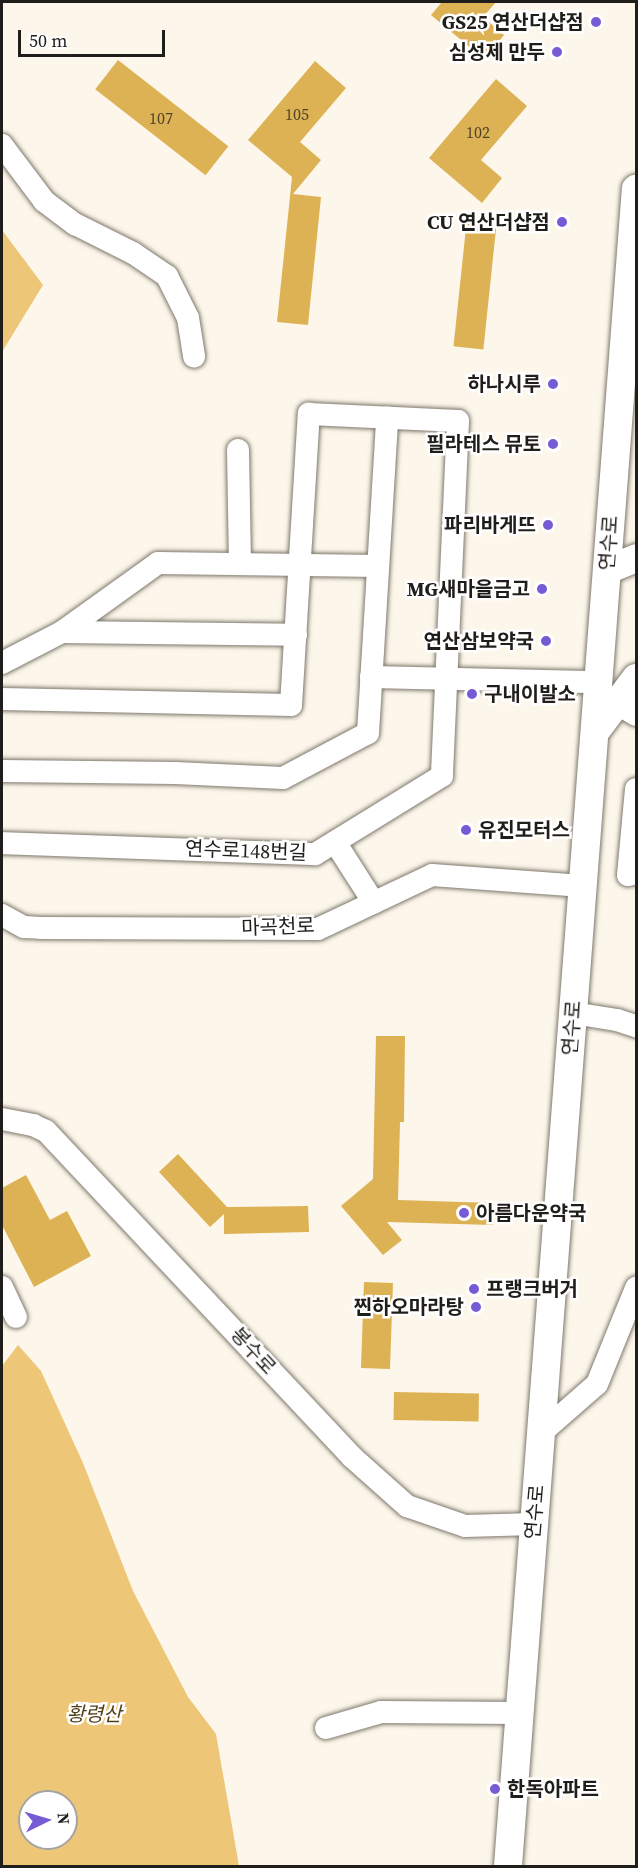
<!DOCTYPE html>
<meta charset="utf-8">
<style>
body{margin:0}
#map{position:relative;width:638px;height:1868px;overflow:hidden;background:#fdf6ea;font-family:"Source Serif 4","Noto Sans KR",serif}
div>[style]{position:absolute}
[style*='--x']{left:calc(var(--x)*1px);top:calc(var(--y)*1px);width:calc(var(--w)*1px);rotate:calc(var(--a)*1deg)}
.green>*{inset:0;background:#edc777}
.building>*{inset:0;background:#ddb254;transform-origin:0 0}
.roads{filter:drop-shadow(0 0 2px #7e786d) drop-shadow(0 0 2px #7e786d)}
.minor>*{height:22px;margin:-11px;padding:0 11px;transform-origin:11px;border-radius:11px;background:#fff}
.major>*{height:28px;margin:-14px;padding:0 14px;transform-origin:14px;border-radius:14px;background:#fff}
.dots>*{width:16px;height:16px;translate:-50% -50%;box-sizing:border-box;border:3px solid #fff;border-radius:50%}
span{translate:-50% -50%;white-space:nowrap;text-align:center;line-height:1.15;-webkit-text-stroke:5px #fff;paint-order:stroke}
.number-label{font-size:16px;color:#4f4328}
.number-label span{-webkit-text-stroke-width:0}
.poi-label{font-size:20px;color:#201e1a;font-weight:700}
.right{translate:-100% -50%;text-align:right}
.left{translate:0 -50%;text-align:left}
.street-label{font-size:20px;color:#201e1a}
.park-label{font-size:20px;color:#513f18;font-style:italic}
.frame{position:absolute;inset:0;border:3px solid #201e1a;pointer-events:none}
.north{position:absolute;left:18px;top:1790px;width:60px;height:60px;box-sizing:border-box;background:#fff;border:2px solid #a6a5a3;border-radius:50%;rotate:85deg;font-size:16px;font-weight:700;line-height:24px;text-align:center;color:#201e1a}
.north::after{content:'';display:block;margin:auto;width:21px;height:27px;background:#765bd5;clip-path:polygon(50% 0,100% 100%,50% 72%,0 100%)}
.scale{position:absolute;left:18px;top:30px;width:147px;height:27px;box-sizing:border-box;border:3px solid #201e1a;border-top:0;padding-left:8px;font-size:18px;line-height:21px;white-space:nowrap;color:#201e1a;-webkit-text-stroke:4px #fff;paint-order:stroke}
</style>
<div id="map">
<div class="green">
<div style="clip-path:polygon(2px 230px,43px 285px,2px 352px)"></div>
<div style="clip-path:polygon(evenodd,18px 1345px,41px 1371px,83px 1463px,133px 1591px,188px 1697px,216px 1734px,239px 1866px,2px 1866px,2px 1366px,18px 1345px,30px 1802px,66px 1802px,66px 1838px,30px 1838px,30px 1802px)"></div>
</div>
<div class="building">
<div style="clip-path:polygon(442px 2px,496px 2px,483px 17px,504px 35px,484px 59px,431px 15px)"></div>
<div style="left:118px;top:60px;width:140px;height:37px;rotate:38deg"></div>
<div style="clip-path:polygon(315px 61px,346px 88px,300px 142px,321px 160px,293px 194px,321px 197px,308px 325px,277px 322px,292px 177px,248px 140px)"></div>
<div style="clip-path:polygon(496px 79px,527px 106px,481px 160px,502px 178px,482px 203px,429px 158px)"></div>
<div style="left:467px;top:218px;width:30px;height:129px;rotate:6deg"></div>
<div style="clip-path:polygon(376px 1036px,405px 1036px,404px 1122px,400px 1122px,398px 1200px,493px 1203px,493px 1225px,387px 1222px,402px 1240px,383px 1255px,341px 1206px,373px 1179px)"></div>
<div style="clip-path:polygon(178px 1154px,227px 1207px,308px 1206px,309px 1232px,224px 1234px,224px 1214px,210px 1227px,159px 1172px)"></div>
<div style="clip-path:polygon(26px 1175px,50px 1220px,67px 1211px,91px 1256px,34px 1287px,2px 1225px,2px 1188px)"></div>
<div style="left:364px;top:1282px;width:29px;height:86px;rotate:2deg"></div>
<div style="left:394px;top:1392px;width:85px;height:28px;rotate:1deg"></div>
</div>
<div class="roads">
<div class="minor">
<div style="--x:2;--y:145;--w:70;--a:53.1"></div>
<div style="--x:44;--y:201;--w:39;--a:37"></div>
<div style="--x:75;--y:224;--w:65;--a:26.6"></div>
<div style="--x:133;--y:253;--w:41;--a:34.1"></div>
<div style="--x:167;--y:276;--w:47;--a:63.4"></div>
<div style="--x:188;--y:318;--w:39;--a:81"></div>
<div style="--x:238;--y:450;--w:114;--a:89"></div>
<div style="--x:62;--y:632;--w:234;--a:0.7"></div>
<div style="--x:2;--y:663;--w:68;--a:-27.3"></div>
<div style="--x:62;--y:632;--w:118;--a:-35.7"></div>
<div style="--x:158;--y:563;--w:220;--a:0.8"></div>
<div style="--x:371;--y:677;--w:228;--a:1.3"></div>
<div style="--x:2;--y:699;--w:289;--a:1.2"></div>
<div style="--x:291;--y:705;--w:292;--a:-86.5"></div>
<div style="--x:309;--y:414;--w:149;--a:2.7"></div>
<div style="--x:458;--y:421;--w:355;--a:92.6"></div>
<div style="--x:442;--y:776;--w:149;--a:148.4"></div>
<div style="--x:315;--y:854;--w:313;--a:-178"></div>
<div style="--x:616;--y:703;--w:23;--a:31"></div>
<div style="--x:2;--y:771;--w:173;--a:0.7"></div>
<div style="--x:175;--y:773;--w:108;--a:2.7"></div>
<div style="--x:283;--y:778;--w:96;--a:-27.9"></div>
<div style="--x:368;--y:733;--w:316;--a:-86.5"></div>
<div style="--x:636;--y:789;--w:86;--a:95.3"></div>
<div style="--x:628;--y:875;--w:8;--a:-14"></div>
<div style="--x:335;--y:842;--w:72;--a:57.4"></div>
<div style="--x:2;--y:915;--w:25;--a:29"></div>
<div style="--x:24;--y:927;--w:17;--a:3"></div>
<div style="--x:41;--y:928;--w:277;--a:0.2"></div>
<div style="--x:318;--y:929;--w:126;--a:-25.3"></div>
<div style="--x:432;--y:875;--w:151;--a:4.2"></div>
<div style="--x:573;--y:1013;--w:45;--a:9"></div>
<div style="--x:617;--y:1020;--w:20;--a:18"></div>
<div style="--x:2;--y:1119;--w:32;--a:11"></div>
<div style="--x:33;--y:1125;--w:14;--a:25"></div>
<div style="--x:46;--y:1131;--w:447;--a:46.8"></div>
<div style="--x:352;--y:1457;--w:74;--a:41.7"></div>
<div style="--x:407;--y:1506;--w:61;--a:19"></div>
<div style="--x:465;--y:1526;--w:69;--a:-1.7"></div>
<div style="--x:2;--y:1287;--w:33;--a:65"></div>
<div style="--x:541;--y:1433;--w:74;--a:-41.2"></div>
<div style="--x:597;--y:1384;--w:104;--a:-67.9"></div>
<div style="--x:326;--y:1728;--w:57;--a:-16.2"></div>
<div style="--x:381;--y:1712;--w:138;--a:0.4"></div>
</div>
<div class="major">
<div style="--x:607;--y:570;--w:31;--a:-22"></div>
<div style="--x:595;--y:732;--w:68;--a:-52.8"></div>
<div style="--x:508;--y:1866;--w:1682;--a:-85.64"></div>
</div>
</div>
<div class="dots">
<div style="left:596px;top:22px;background:#765bd5"></div>
<div style="left:557px;top:52px;background:#765bd5"></div>
<div style="left:562px;top:222px;background:#765bd5"></div>
<div style="left:553px;top:384px;background:#765bd5"></div>
<div style="left:553px;top:444px;background:#765bd5"></div>
<div style="left:548px;top:525px;background:#765bd5"></div>
<div style="left:542px;top:589px;background:#765bd5"></div>
<div style="left:546px;top:641px;background:#765bd5"></div>
<div style="left:472px;top:694px;background:#765bd5"></div>
<div style="left:466px;top:830px;background:#765bd5"></div>
<div style="left:464px;top:1213px;background:#765bd5"></div>
<div style="left:474px;top:1289px;background:#765bd5"></div>
<div style="left:476px;top:1307px;background:#765bd5"></div>
<div style="left:495px;top:1789px;background:#765bd5"></div>
</div>
<div class="number-label">
<span style="left:297px;top:114px">105</span>
<span style="left:161px;top:118px">107</span>
<span style="left:478px;top:132px">102</span>
</div>
<div class="poi-label">
<span class="right" style="left:584px;top:22px">GS25 연산더샵점</span>
<span class="right" style="left:545px;top:52px">심성제 만두</span>
<span class="right" style="left:550px;top:222px">CU 연산더샵점</span>
<span class="right" style="left:541px;top:384px">하나시루</span>
<span class="right" style="left:541px;top:444px">필라테스 뮤토</span>
<span class="right" style="left:536px;top:525px">파리바게뜨</span>
<span class="right" style="left:530px;top:589px">MG새마을금고</span>
<span class="right" style="left:534px;top:641px">연산삼보약국</span>
<span class="left" style="left:484px;top:694px">구내이발소</span>
<span class="left" style="left:478px;top:830px">유진모터스</span>
<span class="left" style="left:476px;top:1213px">아름다운약국</span>
<span class="left" style="left:486px;top:1289px">프랭크버거</span>
<span class="right" style="left:464px;top:1307px">찐하오마라탕</span>
<span class="left" style="left:507px;top:1789px">한독아파트</span>
</div>
<div class="street-label">
<span style="left:609px;top:543px;rotate:-86deg">연수로</span>
<span style="left:246px;top:851px;rotate:2deg">연수로148번길</span>
<span style="left:278px;top:927px;rotate:-2deg">마곡천로</span>
<span style="left:572px;top:1028px;rotate:-86deg">연수로</span>
<span style="left:253px;top:1351px;rotate:47deg">봉수로</span>
<span style="left:535px;top:1512px;rotate:-85deg">연수로</span>
</div>
<div class="park-label">
<span style="left:94px;top:1714px">황령산</span>
</div>
<div class="frame"></div>
<div class="north">N</div>
<div class="scale">50 m</div>
</div>
